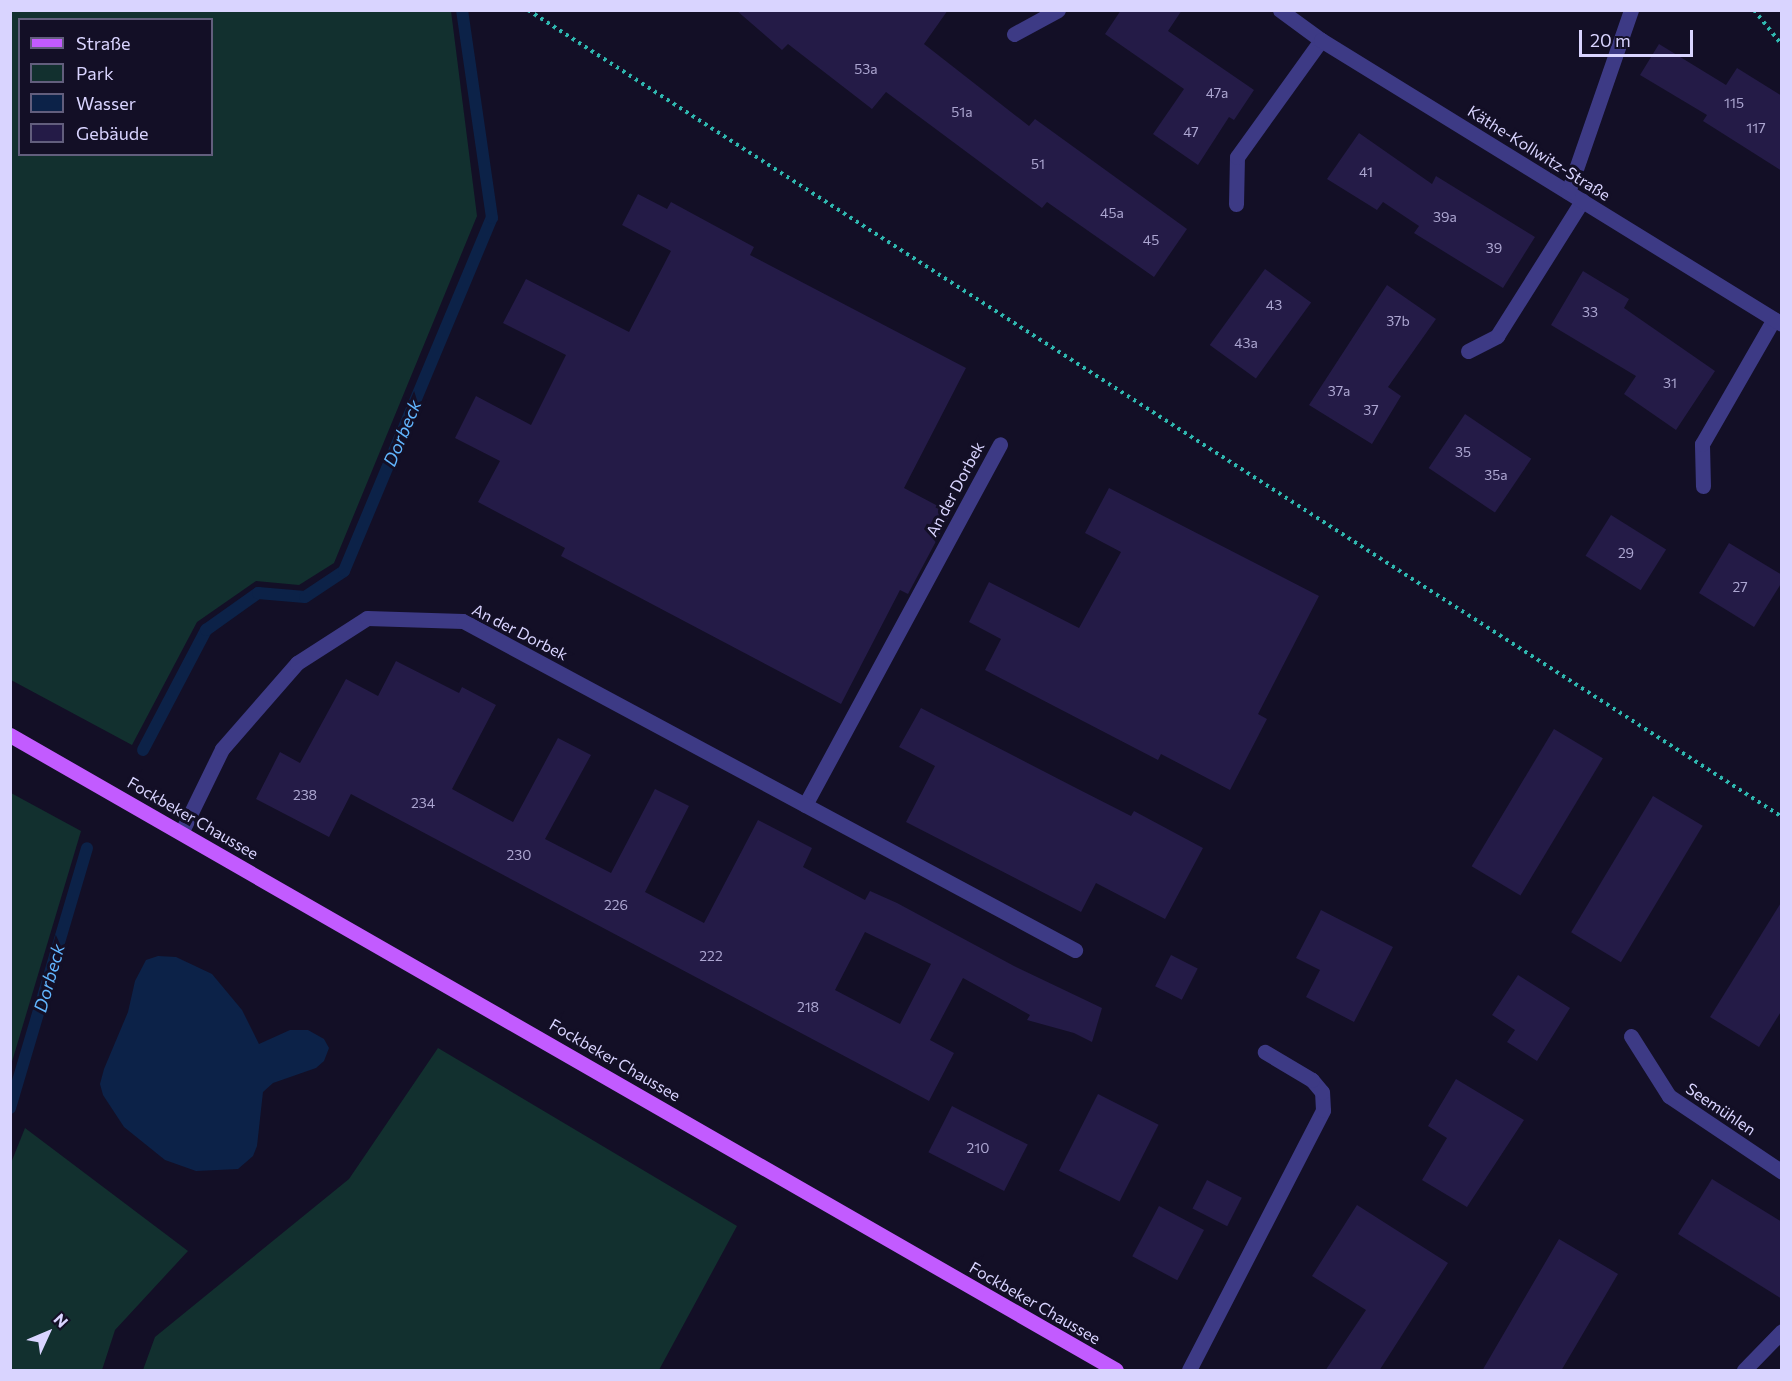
<!DOCTYPE html>
<meta charset="utf-8">
<style>
body{margin:0}
#map{position:relative;width:1792px;height:1381px;overflow:hidden;background:#130f26;font-family:Commissioner,sans-serif}
div>[style]{position:absolute}
[style*='--x']{left:calc(var(--x)*1px);top:calc(var(--y)*1px);width:calc(var(--w)*1px);rotate:calc(var(--a)*1deg)}
.green>*{inset:0;background:#12302f}
.water>*{inset:0;background:#0c2248}
.stream>*{height:12px;margin:-6px;padding:0 6px;transform-origin:6px;border-radius:6px;background:#0c2248}
.building>*{inset:0;background:#241b47;transform-origin:0 0}
.path>*{height:4px;margin-top:-2px;transform-origin:0;background:repeating-linear-gradient(90deg,#2fb8b0 0 3px,transparent 0 7.5px)}
.lane>*{height:15px;margin:-7.5px;padding:0 7.5px;transform-origin:7.5px;border-radius:7.5px;background:#3d3a85}
.street>*{height:15px;margin:-7.5px;padding:0 7.5px;transform-origin:7.5px;border-radius:7.5px;background:#3d3a85}
.primary>*{height:15px;margin:-7.5px;padding:0 7.5px;transform-origin:7.5px;border-radius:7.5px;background:#c25bff}
span{translate:-50% -50%;white-space:nowrap;text-align:center;line-height:1.15;-webkit-text-stroke:6px #130f26;paint-order:stroke}
.number-label{font-size:14px;color:#aca6d1}
.number-label span{-webkit-text-stroke-width:0}
.street-label{font-size:16px;color:#d9d4ff}
.water-label{font-size:18px;color:#62b6ff;font-style:italic}
.frame{position:absolute;inset:0;border:12px solid #d9d4ff;pointer-events:none}
.legend{position:absolute;left:18px;top:18px;width:195px;height:138px;box-sizing:border-box;background:#130f26;border:2px solid #625e7d;margin:0;padding:8px 10px;list-style:none;font-size:18px;color:#d9d4ff}
.legend li{display:flex;align-items:center;gap:12px;height:30px}
.legend b{width:30px;border:2px solid #625e7d}
.north{position:absolute;left:18px;top:1303px;width:60px;height:60px;-webkit-text-stroke:4px #130f26;paint-order:stroke;rotate:46deg;font-size:16px;font-weight:700;line-height:24px;text-align:center;color:#d9d4ff}
.north::after{content:'';display:block;margin:auto;width:21px;height:27px;background:#d9d4ff;clip-path:polygon(50% 0,100% 100%,50% 72%,0 100%)}
.scale{position:absolute;left:1579px;top:30px;width:114px;height:27px;box-sizing:border-box;border:3px solid #d9d4ff;border-top:0;padding-left:8px;font-size:18px;line-height:21px;white-space:nowrap;color:#d9d4ff;-webkit-text-stroke:4px #130f26;paint-order:stroke}
</style>
<div id="map">
<div class="green">
<div style="clip-path:polygon(evenodd,10px 11px,451px 11px,477px 216px,334px 563px,299px 585px,256px 581px,197px 622px,132px 745px,11px 680px,10px 11px,20px 20px,212px 20px,212px 154px,20px 154px,20px 20px)"></div>
<div style="clip-path:polygon(11px 793px,81px 831px,11px 1065px)"></div>
<div style="clip-path:polygon(438px 1048px,737px 1226px,659px 1370px,143px 1370px,155px 1337px,349px 1179px)"></div>
<div style="clip-path:polygon(25px 1128px,188px 1251px,115px 1330px,102px 1370px,11px 1370px,11px 1163px)"></div>
</div>
<div class="water">
<div style="clip-path:polygon(158px 956px,176px 957px,212px 974px,242px 1010px,259px 1044px,290px 1030px,308px 1030px,324px 1039px,329px 1048px,324px 1061px,316px 1068px,273px 1083px,263px 1092px,257px 1146px,253px 1156px,238px 1169px,196px 1171px,165px 1160px,124px 1127px,103px 1095px,100px 1084px,104px 1069px,128px 1012px,135px 981px,146px 960px)"></div>
</div>
<div class="stream">
<div style="--x:143;--y:750;--w:136;--a:-62.3"></div>
<div style="--x:206;--y:630;--w:64;--a:-35.4"></div>
<div style="--x:258;--y:593;--w:47;--a:4.9"></div>
<div style="--x:305;--y:597;--w:47;--a:-33.7"></div>
<div style="--x:344;--y:571;--w:383;--a:-67.3"></div>
<div style="--x:492;--y:218;--w:210;--a:-98.2"></div>
<div style="--x:10;--y:1108;--w:271;--a:-73.5"></div>
</div>
<div class="building">
<div style="clip-path:polygon(736px 10px,948px 10px,924px 44px,1029px 126px,1035px 119px,1187px 229px,1154px 277px,1047px 202px,1042px 208px,886px 92px,872px 109px,788px 44px,782px 50px)"></div>
<div style="clip-path:polygon(1121px 10px,1182px 10px,1168px 31px,1254px 90px,1234px 120px,1229px 117px,1198px 165px,1153px 134px,1184px 89px,1105px 34px)"></div>
<div style="clip-path:polygon(1659px 44px,1726px 85px,1737px 68px,1782px 96px,1782px 171px,1703px 121px,1707px 115px,1640px 75px)"></div>
<div style="clip-path:polygon(1359px 133px,1432px 184px,1436px 176px,1535px 237px,1503px 288px,1414px 233px,1419px 226px,1383px 202px,1377px 210px,1327px 179px)"></div>
<div style="clip-path:polygon(638px 194px,667px 209px,671px 202px,754px 247px,750px 255px,966px 368px,904px 488px,951px 513px,908px 594px,900px 590px,841px 704px,561px 556px,565px 548px,478px 502px,500px 461px,455px 438px,476px 396px,531px 425px,566px 355px,503px 323px,526px 279px,629px 332px,671px 251px,622px 225px)"></div>
<div style="left:1265px;top:269px;width:57px;height:94px;rotate:36deg"></div>
<div style="clip-path:polygon(1583px 271px,1629px 299px,1624px 308px,1715px 371px,1676px 430px,1624px 394px,1636px 376px,1551px 325px)"></div>
<div style="clip-path:polygon(1387px 285px,1436px 319px,1388px 387px,1401px 396px,1372px 444px,1309px 405px)"></div>
<div style="left:1465px;top:414px;width:80px;height:65px;rotate:34deg"></div>
<div style="clip-path:polygon(1109px 488px,1319px 596px,1258px 714px,1267px 719px,1230px 790px,1161px 754px,1158px 760px,985px 670px,1001px 639px,969px 622px,989px 582px,1079px 628px,1121px 552px,1085px 533px)"></div>
<div style="left:1611px;top:515px;width:65px;height:48px;rotate:32deg"></div>
<div style="clip-path:polygon(1729px 543px,1782px 575px,1782px 582px,1754px 627px,1699px 593px)"></div>
<div style="clip-path:polygon(evenodd,396px 661px,459px 693px,462px 687px,496px 705px,452px 789px,513px 822px,558px 738px,591px 755px,545px 839px,611px 873px,655px 789px,689px 806px,645px 892px,704px 923px,758px 820px,812px 848px,803px 867px,865px 900px,870px 891px,897px 903px,1014px 966px,1102px 1008px,1092px 1042px,1074px 1033px,1027px 1020px,1030px 1015px,963px 978px,930px 1040px,954px 1053px,929px 1101px,351px 794px,329px 837px,256px 799px,280px 752px,300px 763px,346px 679px,378px 696px,396px 661px,865px 932px,931px 964px,900px 1024px,835px 990px,865px 932px)"></div>
<div style="clip-path:polygon(921px 708px,1076px 788px,1131px 816px,1134px 811px,1203px 848px,1165px 919px,1096px 883px,1081px 912px,906px 822px,935px 766px,899px 747px)"></div>
<div style="left:1554px;top:729px;width:57px;height:160px;rotate:31deg"></div>
<div style="left:1653px;top:796px;width:58px;height:159px;rotate:31deg"></div>
<div style="clip-path:polygon(1782px 901px,1782px 1010px,1759px 1047px,1710px 1017px)"></div>
<div style="clip-path:polygon(1321px 910px,1393px 947px,1354px 1022px,1306px 997px,1320px 970px,1296px 958px)"></div>
<div style="left:1171px;top:955px;width:30px;height:35px;rotate:27deg"></div>
<div style="clip-path:polygon(1518px 975px,1570px 1008px,1537px 1061px,1507px 1042px,1515px 1030px,1492px 1015px)"></div>
<div style="clip-path:polygon(1456px 1079px,1524px 1120px,1467px 1207px,1422px 1180px,1447px 1138px,1428px 1126px)"></div>
<div style="left:1098px;top:1094px;width:68px;height:86px;rotate:27deg"></div>
<div style="left:952px;top:1106px;width:85px;height:52px;rotate:27deg"></div>
<div style="clip-path:polygon(1712px 1179px,1782px 1222px,1782px 1299px,1678px 1234px)"></div>
<div style="left:1207px;top:1180px;width:39px;height:32px;rotate:27deg"></div>
<div style="clip-path:polygon(1357px 1205px,1448px 1263px,1379px 1371px,1325px 1371px,1366px 1310px,1312px 1276px)"></div>
<div style="left:1159px;top:1206px;width:51px;height:57px;rotate:28deg"></div>
<div style="clip-path:polygon(1559px 1239px,1618px 1274px,1561px 1371px,1482px 1371px)"></div>
</div>
<div class="path">
<div style="--x:528;--y:10;--w:1491;--a:32.76"></div>
<div style="--x:1754;--y:10;--w:45;--a:51.3"></div>
</div>
<div class="lane">
<div style="--x:1014;--y:34;--w:50;--a:-28.6"></div>
<div style="--x:1236;--y:204;--w:47;--a:-88.8"></div>
<div style="--x:1237;--y:157;--w:144;--a:-54.3"></div>
<div style="--x:1468;--y:351;--w:33;--a:-27"></div>
<div style="--x:1497;--y:336;--w:160;--a:-57.8"></div>
<div style="--x:1703;--y:486;--w:42;--a:-91.4"></div>
<div style="--x:1702;--y:444;--w:144;--a:-60.1"></div>
<div style="--x:1189;--y:1370;--w:292;--a:-62.7"></div>
<div style="--x:1323;--y:1110;--w:18;--a:-93"></div>
<div style="--x:1322;--y:1092;--w:16;--a:-130"></div>
<div style="--x:1312;--y:1080;--w:55;--a:-149.2"></div>
</div>
<div class="street">
<div style="--x:1280;--y:10;--w:51;--a:36.2"></div>
<div style="--x:1321;--y:40;--w:541;--a:31.64"></div>
<div style="--x:1568;--y:192;--w:193;--a:-70.9"></div>
<div style="--x:805;--y:805;--w:410;--a:-61.6"></div>
<div style="--x:182;--y:831;--w:91;--a:-64"></div>
<div style="--x:222;--y:749;--w:114;--a:-48.9"></div>
<div style="--x:297;--y:663;--w:83;--a:-32.7"></div>
<div style="--x:367;--y:618;--w:96;--a:1.8"></div>
<div style="--x:463;--y:621;--w:695;--a:28.26"></div>
<div style="--x:1631;--y:1036;--w:71;--a:57.7"></div>
<div style="--x:1669;--y:1096;--w:136;--a:33.9"></div>
<div style="--x:1744;--y:1370;--w:54;--a:-45.7"></div>
</div>
<div class="primary">
<div style="--x:10;--y:735;--w:1275;--a:29.86"></div>
</div>
<div class="number-label">
<span style="left:866px;top:69px">53a</span>
<span style="left:1217px;top:93px">47a</span>
<span style="left:1734px;top:103px">115</span>
<span style="left:962px;top:112px">51a</span>
<span style="left:1756px;top:128px">117</span>
<span style="left:1191px;top:132px">47</span>
<span style="left:1038px;top:164px">51</span>
<span style="left:1366px;top:172px">41</span>
<span style="left:1112px;top:213px">45a</span>
<span style="left:1445px;top:217px">39a</span>
<span style="left:1151px;top:240px">45</span>
<span style="left:1494px;top:248px">39</span>
<span style="left:1274px;top:305px">43</span>
<span style="left:1590px;top:312px">33</span>
<span style="left:1398px;top:321px">37b</span>
<span style="left:1246px;top:343px">43a</span>
<span style="left:1670px;top:383px">31</span>
<span style="left:1339px;top:391px">37a</span>
<span style="left:1371px;top:410px">37</span>
<span style="left:1463px;top:452px">35</span>
<span style="left:1496px;top:475px">35a</span>
<span style="left:1626px;top:553px">29</span>
<span style="left:1740px;top:587px">27</span>
<span style="left:305px;top:795px">238</span>
<span style="left:423px;top:803px">234</span>
<span style="left:519px;top:855px">230</span>
<span style="left:616px;top:905px">226</span>
<span style="left:711px;top:956px">222</span>
<span style="left:808px;top:1007px">218</span>
<span style="left:978px;top:1148px">210</span>
</div>
<div class="street-label">
<span style="left:1539px;top:153px;rotate:32deg">Käthe-Kollwitz-Straße</span>
<span style="left:955px;top:489px;rotate:-62deg">An der Dorbek</span>
<span style="left:520px;top:632px;rotate:27deg">An der Dorbek</span>
<span style="left:193px;top:818px;rotate:30deg">Fockbeker Chaussee</span>
<span style="left:615px;top:1060px;rotate:30deg">Fockbeker Chaussee</span>
<span style="left:1721px;top:1109px;rotate:34deg">Seemühlen</span>
<span style="left:1035px;top:1303px;rotate:30deg">Fockbeker Chaussee</span>
</div>
<div class="water-label">
<span style="left:402px;top:433px;rotate:-67deg">Dorbeck</span>
<span style="left:49px;top:978px;rotate:-74deg">Dorbeck</span>
</div>
<div class="frame"></div>
<ul class="legend">
<li><b style="height:8px;background:#c25bff"></b>Straße</li>
<li><b style="height:16px;background:#12302f"></b>Park</li>
<li><b style="height:16px;background:#0c2248"></b>Wasser</li>
<li><b style="height:16px;background:#241b47"></b>Gebäude</li>
</ul>
<div class="north">N</div>
<div class="scale">20 m</div>
</div>
